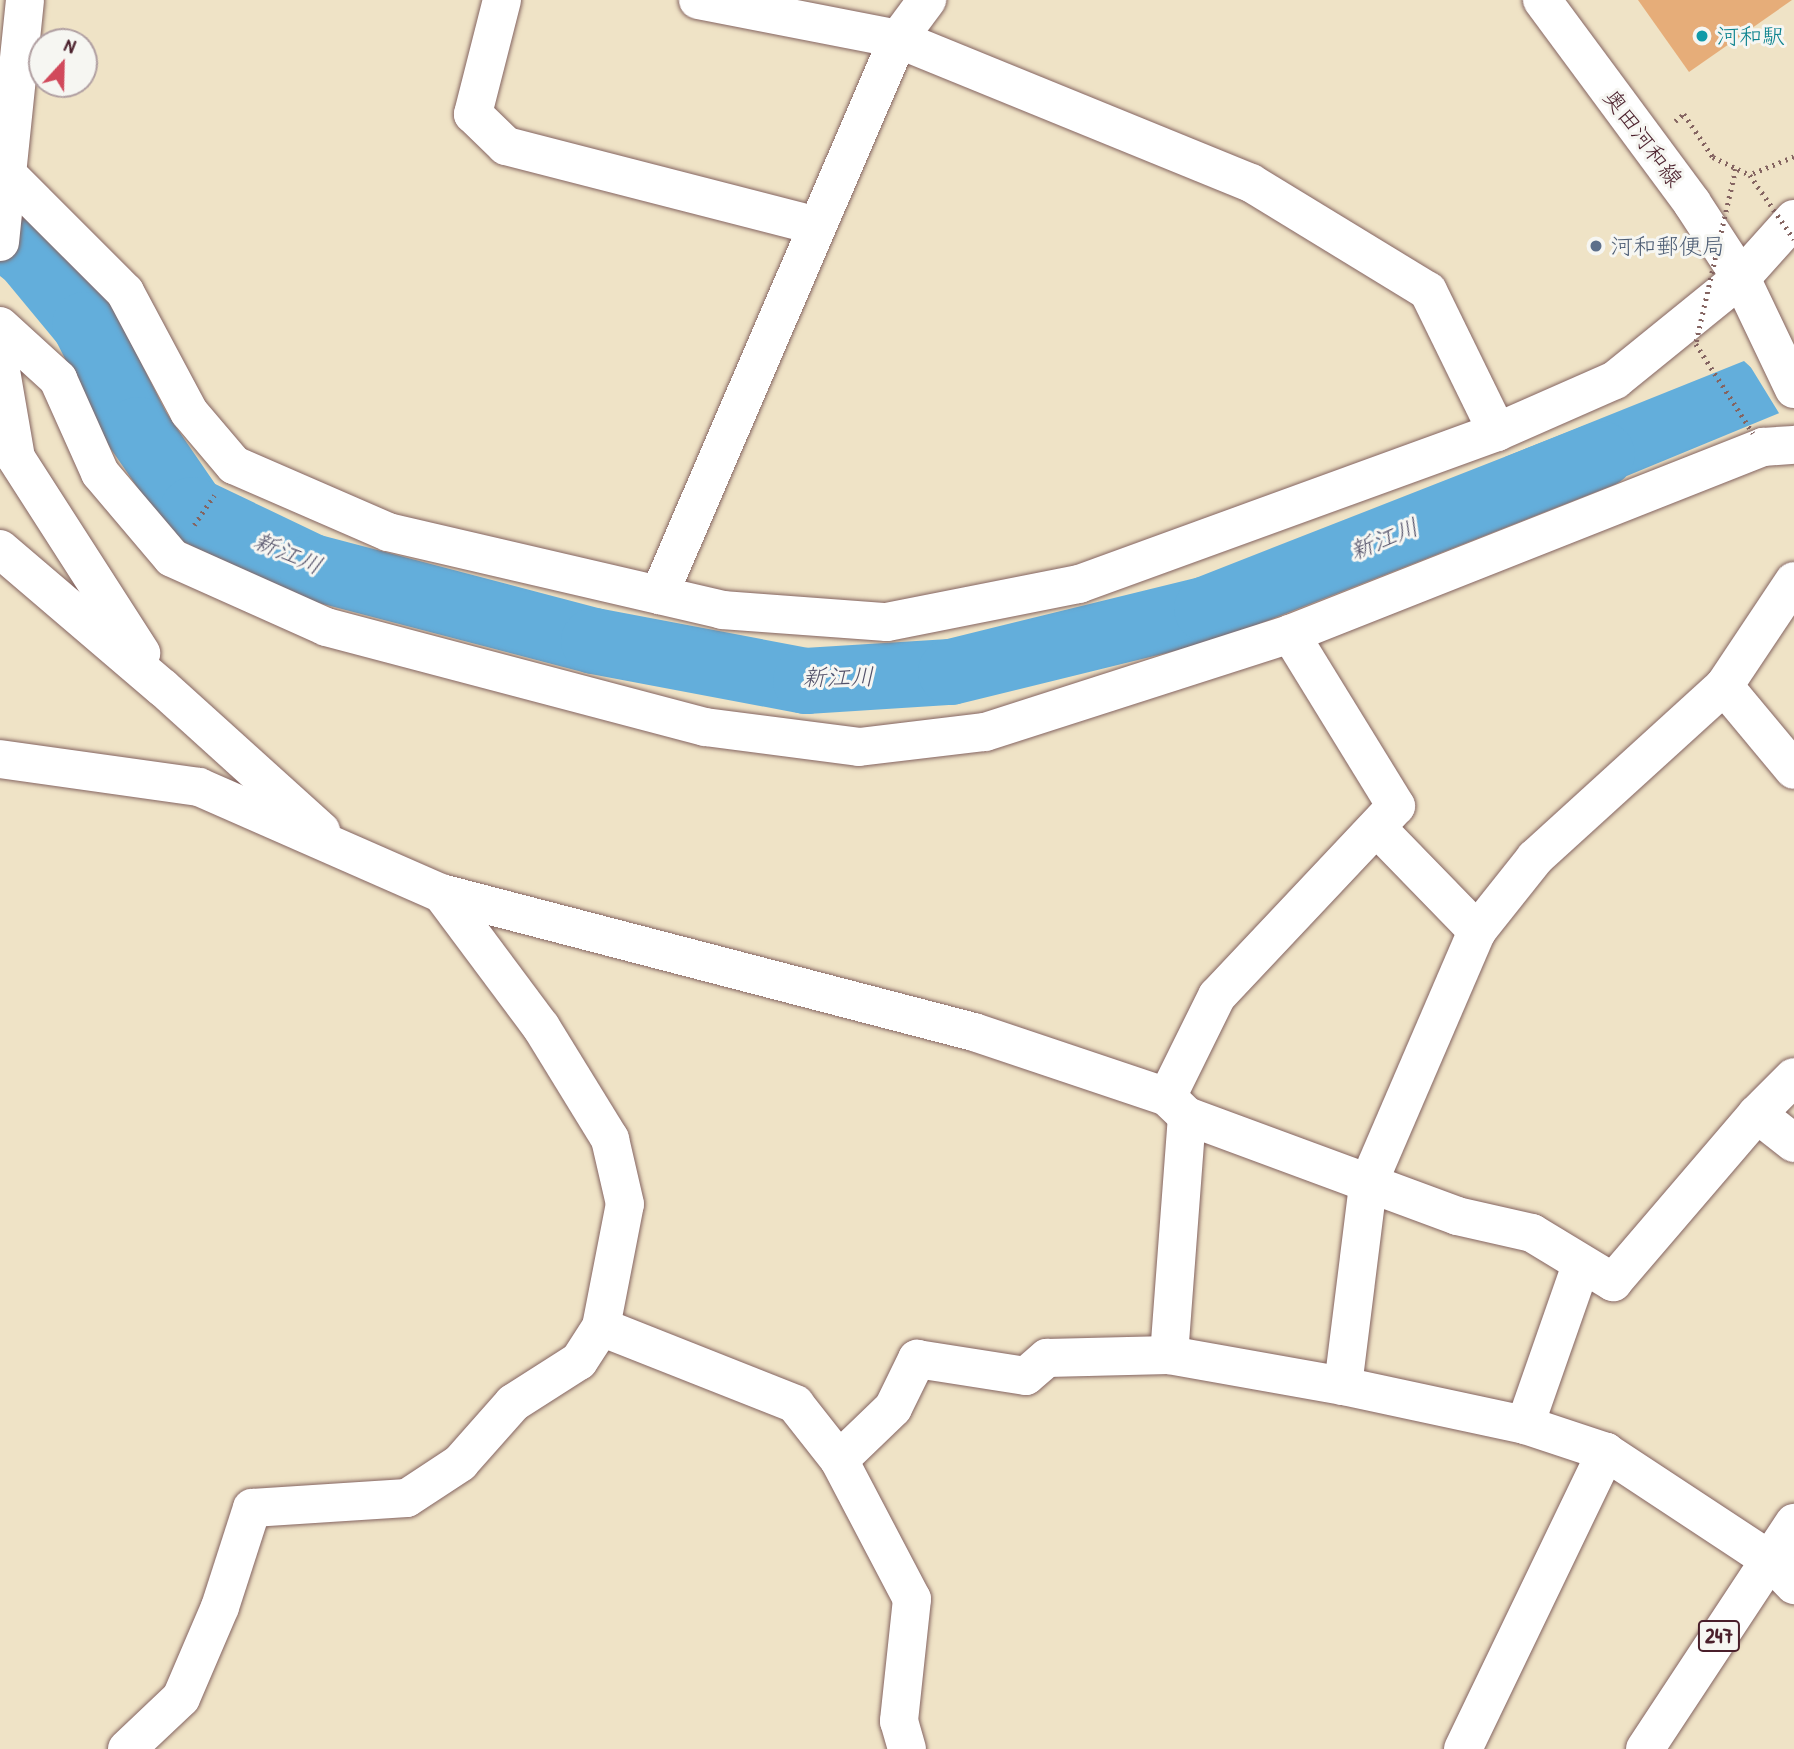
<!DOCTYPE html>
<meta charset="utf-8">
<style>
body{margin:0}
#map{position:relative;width:1794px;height:1749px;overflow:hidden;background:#efe3c6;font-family:"Patrick Hand","Klee One",sans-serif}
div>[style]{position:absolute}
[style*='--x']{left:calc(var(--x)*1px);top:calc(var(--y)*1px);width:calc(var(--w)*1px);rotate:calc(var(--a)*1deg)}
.water>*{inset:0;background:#63aedb}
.pier>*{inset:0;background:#efe3c6}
.river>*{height:66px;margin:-33px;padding:0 33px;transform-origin:33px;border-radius:33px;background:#63aedb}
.building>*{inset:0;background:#e6ad79}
.path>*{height:4.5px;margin-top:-2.25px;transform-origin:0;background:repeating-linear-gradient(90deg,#846461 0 2px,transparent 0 7px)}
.roads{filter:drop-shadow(0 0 2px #846461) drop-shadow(0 0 2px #846461)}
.minor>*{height:38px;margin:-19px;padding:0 19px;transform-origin:19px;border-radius:19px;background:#fff}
.major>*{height:38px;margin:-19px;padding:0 19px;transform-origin:19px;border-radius:19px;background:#fff}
.highway>*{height:38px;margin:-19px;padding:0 19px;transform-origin:19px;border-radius:19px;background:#fff}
.path-bridge>*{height:4.5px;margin-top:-2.25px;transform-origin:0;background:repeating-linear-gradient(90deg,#846461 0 2px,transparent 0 7px)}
.dots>*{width:19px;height:19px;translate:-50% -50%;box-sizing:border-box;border:4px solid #f6f6f2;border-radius:50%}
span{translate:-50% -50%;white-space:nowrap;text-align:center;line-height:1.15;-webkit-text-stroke:6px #f6f6f2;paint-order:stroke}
.shield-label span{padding:2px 5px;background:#f6f6f2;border:2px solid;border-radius:5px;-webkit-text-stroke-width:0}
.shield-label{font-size:21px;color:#4a1f2b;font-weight:700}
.culture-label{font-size:23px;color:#0d838f}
.left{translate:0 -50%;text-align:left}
.street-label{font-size:23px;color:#4a1f2b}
.service-label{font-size:23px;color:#4e5e75}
.water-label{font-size:24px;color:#535169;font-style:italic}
.north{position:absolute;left:28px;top:28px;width:70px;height:70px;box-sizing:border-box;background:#f6f6f2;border:2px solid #b1a0a2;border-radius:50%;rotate:22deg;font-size:19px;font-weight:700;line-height:28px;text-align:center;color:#4a1f2b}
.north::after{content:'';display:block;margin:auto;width:24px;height:32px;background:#d1495b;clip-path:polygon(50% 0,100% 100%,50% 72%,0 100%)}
</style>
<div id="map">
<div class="water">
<div style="clip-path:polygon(1744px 361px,1794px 407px,1525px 518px,1505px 457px)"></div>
</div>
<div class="pier">
<div style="clip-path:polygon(1794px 328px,1794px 411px,1782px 418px,1747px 361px,1741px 359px)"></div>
</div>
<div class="river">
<div style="--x:0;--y:234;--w:36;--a:38"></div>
<div style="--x:28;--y:256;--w:89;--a:50.4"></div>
<div style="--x:85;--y:325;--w:118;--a:63.2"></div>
<div style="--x:138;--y:430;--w:97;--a:55.5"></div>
<div style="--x:193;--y:510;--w:132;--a:25.6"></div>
<div style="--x:312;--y:567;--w:292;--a:14.7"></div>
<div style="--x:594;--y:641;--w:216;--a:10.7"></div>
<div style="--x:806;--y:681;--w:145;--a:-3.6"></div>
<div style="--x:951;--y:672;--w:264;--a:-13.8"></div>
<div style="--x:1207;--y:609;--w:424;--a:-21.4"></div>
</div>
<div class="building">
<div style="clip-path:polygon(1638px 0,1792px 0,1689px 72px)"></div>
</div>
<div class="path">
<div style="--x:1675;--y:121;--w:11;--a:-38"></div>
<div style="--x:1684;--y:114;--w:52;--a:56"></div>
<div style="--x:1713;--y:157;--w:41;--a:25.9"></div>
<div style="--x:194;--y:525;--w:36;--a:-56"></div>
</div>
<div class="roads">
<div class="minor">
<div style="--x:502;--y:0;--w:118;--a:104.3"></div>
<div style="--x:473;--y:114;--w:46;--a:44.1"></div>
<div style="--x:506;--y:146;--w:318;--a:14.4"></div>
<div style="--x:698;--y:0;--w:204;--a:11"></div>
<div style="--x:898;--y:39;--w:381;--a:22.2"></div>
<div style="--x:1251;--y:183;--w:207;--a:31.4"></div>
<div style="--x:1428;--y:291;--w:157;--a:63.9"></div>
<div style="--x:0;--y:167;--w:177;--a:45"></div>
<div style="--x:125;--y:292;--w:136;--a:61.9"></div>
<div style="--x:189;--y:412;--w:70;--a:49.7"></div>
<div style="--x:234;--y:465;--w:168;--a:23.5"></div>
<div style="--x:388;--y:532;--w:343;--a:13.1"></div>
<div style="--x:722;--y:610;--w:165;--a:4.2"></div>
<div style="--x:887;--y:622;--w:196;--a:-11.2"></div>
<div style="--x:1079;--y:584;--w:445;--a:-20"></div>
<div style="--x:1497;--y:432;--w:129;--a:-23.8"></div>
<div style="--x:1615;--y:380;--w:162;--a:-39"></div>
<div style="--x:0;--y:242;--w:243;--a:-84.1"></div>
<div style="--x:0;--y:326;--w:79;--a:42.4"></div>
<div style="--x:58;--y:379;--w:103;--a:65.9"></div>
<div style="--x:100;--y:473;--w:111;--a:49.7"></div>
<div style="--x:172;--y:558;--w:169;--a:24.1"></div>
<div style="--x:326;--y:627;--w:392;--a:14.8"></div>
<div style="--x:705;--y:727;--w:155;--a:7.4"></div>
<div style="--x:859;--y:747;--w:127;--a:-6.8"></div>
<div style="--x:985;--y:732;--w:320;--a:-17.8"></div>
<div style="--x:1290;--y:634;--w:509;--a:-21.57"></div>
<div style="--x:1763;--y:447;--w:31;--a:-4"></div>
<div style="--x:0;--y:365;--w:94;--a:80.2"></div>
<div style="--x:16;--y:458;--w:232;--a:57.3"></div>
<div style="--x:0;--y:549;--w:214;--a:40.5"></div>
<div style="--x:163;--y:688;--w:213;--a:42.1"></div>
<div style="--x:659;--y:595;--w:605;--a:-66.74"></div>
<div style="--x:898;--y:39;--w:49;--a:-53.4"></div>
<div style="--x:1724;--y:686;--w:109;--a:50.2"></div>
<div style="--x:0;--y:759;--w:201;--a:8"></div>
<div style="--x:199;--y:787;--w:264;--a:23.7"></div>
<div style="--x:441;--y:893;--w:551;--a:14.62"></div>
<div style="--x:974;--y:1032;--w:204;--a:18.6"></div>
<div style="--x:1167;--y:1097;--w:28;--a:44"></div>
<div style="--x:1187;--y:1116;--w:240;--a:94.3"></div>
<div style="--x:1377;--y:828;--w:144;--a:45.8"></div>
<div style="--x:1167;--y:1097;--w:113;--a:-63.7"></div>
<div style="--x:1217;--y:996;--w:261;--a:-46.7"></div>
<div style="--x:1396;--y:806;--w:202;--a:-121.6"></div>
<div style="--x:1757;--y:1114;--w:47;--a:38.1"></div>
<div style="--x:1187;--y:1116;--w:288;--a:20.3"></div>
<div style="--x:1457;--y:1216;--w:77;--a:12.8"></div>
<div style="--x:1532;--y:1233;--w:95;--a:31.2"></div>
<div style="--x:1613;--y:1282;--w:221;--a:-49.4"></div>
<div style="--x:1757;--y:1114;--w:52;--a:-45"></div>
<div style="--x:601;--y:1327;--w:209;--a:21.6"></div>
<div style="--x:795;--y:1404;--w:71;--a:51.8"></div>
<div style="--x:839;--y:1460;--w:157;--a:62.3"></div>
<div style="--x:912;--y:1599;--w:123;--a:96.1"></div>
<div style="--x:899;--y:1721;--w:29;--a:74"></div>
<div style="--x:1343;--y:1386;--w:204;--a:-82.9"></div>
<div style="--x:1368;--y:1184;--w:275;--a:-66.7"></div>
<div style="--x:1477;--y:931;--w:93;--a:-51.5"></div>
<div style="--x:1535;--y:858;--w:256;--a:-42.3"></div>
<div style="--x:1724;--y:686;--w:126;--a:-56.3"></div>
<div style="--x:1525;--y:1425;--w:170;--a:-70.7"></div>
<div style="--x:839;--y:1460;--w:75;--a:-43.9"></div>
<div style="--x:893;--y:1408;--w:55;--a:-63.9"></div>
<div style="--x:917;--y:1359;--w:110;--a:8.9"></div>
<div style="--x:1026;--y:1376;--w:28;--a:-41"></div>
<div style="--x:1047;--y:1358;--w:122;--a:-1.4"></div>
<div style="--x:1169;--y:1355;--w:177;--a:10.1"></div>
<div style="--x:1343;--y:1386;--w:186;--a:12.1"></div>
<div style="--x:1525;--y:1425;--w:85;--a:18.4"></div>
<div style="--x:1606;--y:1452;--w:196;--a:33.4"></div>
<div style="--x:1770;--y:1560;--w:35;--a:46"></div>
<div style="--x:127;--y:1749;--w:74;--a:-43.4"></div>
<div style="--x:181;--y:1698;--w:99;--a:-66.8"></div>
<div style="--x:220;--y:1607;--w:104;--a:-72.1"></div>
<div style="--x:252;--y:1508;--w:155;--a:-3.7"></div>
<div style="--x:407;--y:1498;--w:64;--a:-33.4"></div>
<div style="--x:460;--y:1463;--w:80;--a:-48.5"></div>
<div style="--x:513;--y:1403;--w:78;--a:-32.5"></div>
<div style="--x:579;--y:1361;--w:40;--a:-57.1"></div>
<div style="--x:601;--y:1327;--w:125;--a:-79"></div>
<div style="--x:625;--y:1204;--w:67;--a:-103"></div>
<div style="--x:610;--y:1139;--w:132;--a:-121.6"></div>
<div style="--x:541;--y:1027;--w:167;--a:-126.7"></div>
<div style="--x:1463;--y:1749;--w:330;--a:-64.3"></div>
</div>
<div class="major">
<div style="--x:1542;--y:0;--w:252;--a:53.5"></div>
<div style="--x:1692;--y:203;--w:90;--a:56.8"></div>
</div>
<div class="highway">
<div style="--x:1794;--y:219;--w:79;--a:131.9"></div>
<div style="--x:1741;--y:278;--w:123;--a:64.5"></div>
<div style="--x:1645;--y:1749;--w:271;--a:-56.6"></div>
</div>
</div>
<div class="path-bridge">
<div style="--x:1794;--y:157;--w:48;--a:157.8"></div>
<div style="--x:1750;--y:175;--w:78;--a:55.5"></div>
<div style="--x:1736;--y:169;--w:180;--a:102.9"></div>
<div style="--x:1696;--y:344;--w:106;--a:57.4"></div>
</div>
<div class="dots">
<div style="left:1702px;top:36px;background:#0f9aa8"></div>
<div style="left:1596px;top:246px;background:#5c6f8a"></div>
</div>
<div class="shield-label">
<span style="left:1719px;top:1636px">247</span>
</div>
<div class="culture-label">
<span class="left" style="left:1716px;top:36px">河和駅</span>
</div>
<div class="street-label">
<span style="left:1643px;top:138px;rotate:53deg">奥田河和線</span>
</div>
<div class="service-label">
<span class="left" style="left:1610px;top:246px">河和郵便局</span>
</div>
<div class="water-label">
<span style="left:1384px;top:539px;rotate:-22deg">新江川</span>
<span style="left:288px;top:553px;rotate:23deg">新江川</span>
<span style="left:838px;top:677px;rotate:-1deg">新江川</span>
</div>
<div class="north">N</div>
</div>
